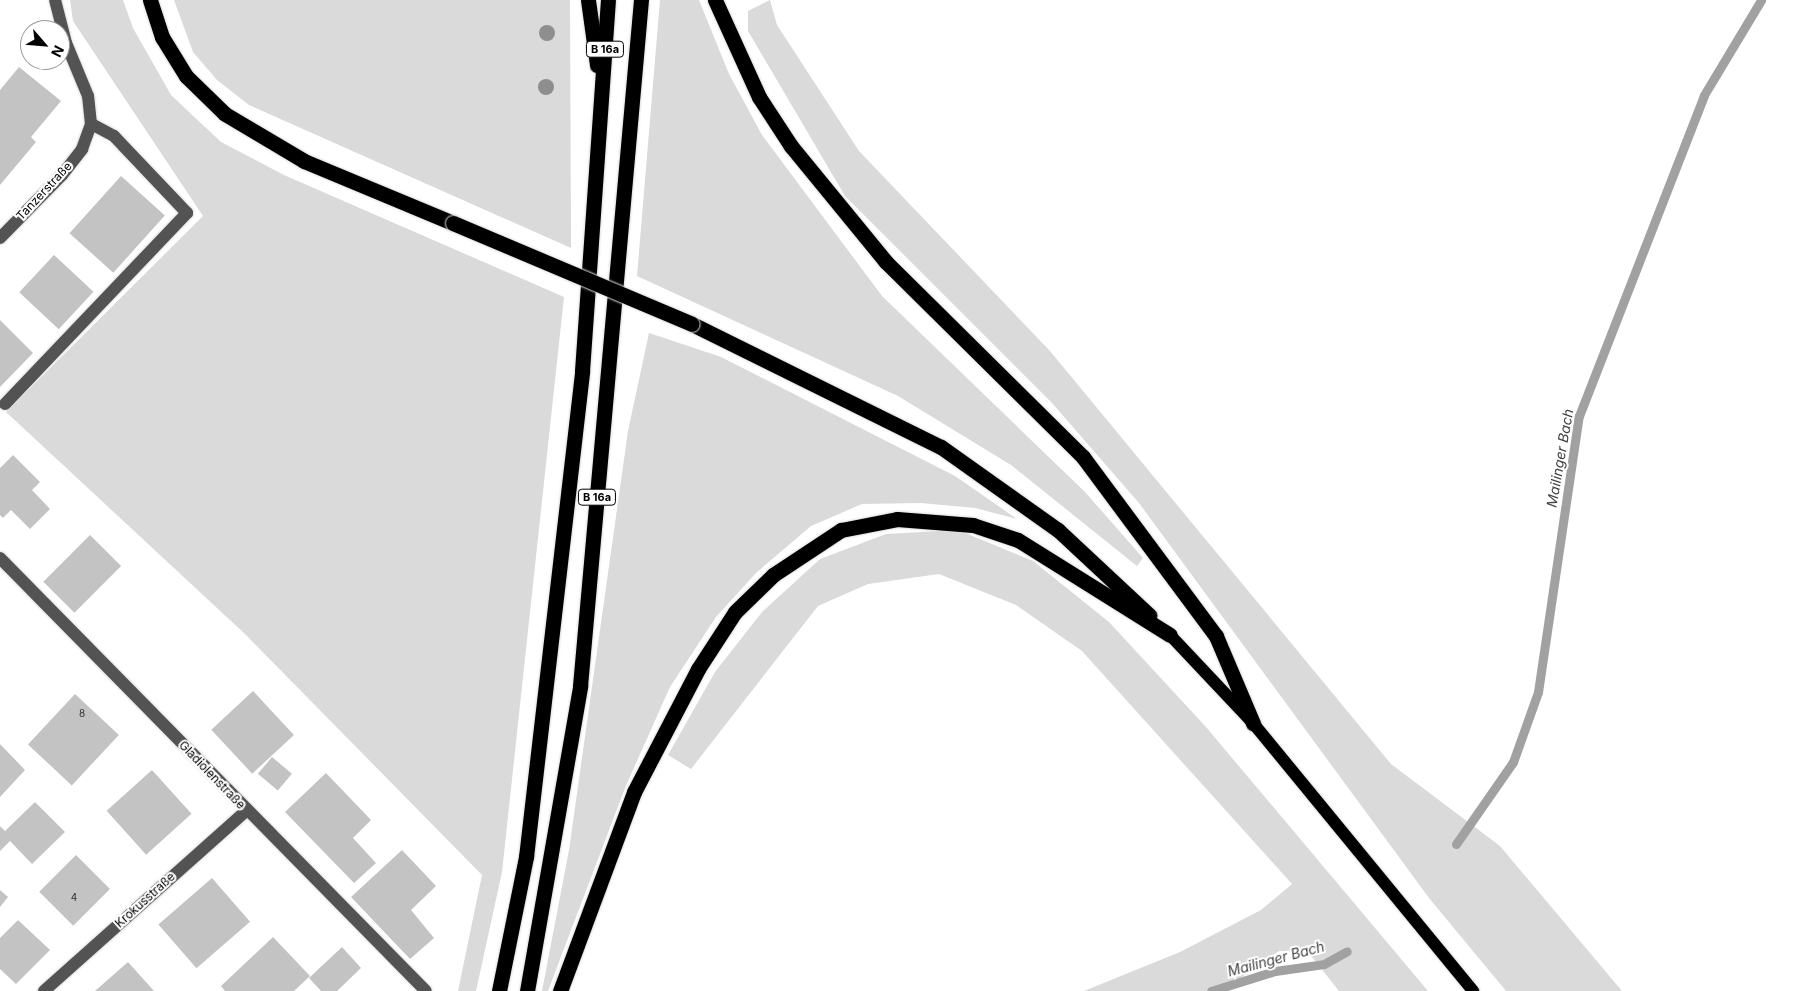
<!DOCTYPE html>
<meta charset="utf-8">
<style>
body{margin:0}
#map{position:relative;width:1796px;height:991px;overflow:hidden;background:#fff;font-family:Inter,sans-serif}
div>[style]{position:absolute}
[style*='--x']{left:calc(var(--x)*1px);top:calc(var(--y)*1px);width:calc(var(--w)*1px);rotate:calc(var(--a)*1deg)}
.green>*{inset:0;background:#dadada}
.stream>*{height:9px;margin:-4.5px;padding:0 4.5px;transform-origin:4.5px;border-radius:4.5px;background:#a1a1a1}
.building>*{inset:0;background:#c3c3c3;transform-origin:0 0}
.roads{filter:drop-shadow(0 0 1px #dbdbdb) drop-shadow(0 0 1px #dbdbdb)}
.minor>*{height:12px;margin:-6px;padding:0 6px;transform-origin:6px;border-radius:6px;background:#535353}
.major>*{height:12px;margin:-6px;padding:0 6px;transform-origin:6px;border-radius:6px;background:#000}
.highway>*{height:15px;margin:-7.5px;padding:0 7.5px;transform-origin:7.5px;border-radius:7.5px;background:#000}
.bridges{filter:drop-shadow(0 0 1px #dbdbdb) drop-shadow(0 0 1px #dbdbdb)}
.highway-bridge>*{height:15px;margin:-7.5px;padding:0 7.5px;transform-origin:7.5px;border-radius:7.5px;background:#000}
.trees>*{width:16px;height:16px;margin:-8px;border-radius:50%;background:#8e8e8e}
span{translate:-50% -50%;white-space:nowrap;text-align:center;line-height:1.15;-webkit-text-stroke:4px #fff;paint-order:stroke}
.number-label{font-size:10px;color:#313131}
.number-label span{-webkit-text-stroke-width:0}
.shield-label span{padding:1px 4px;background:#fff;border:1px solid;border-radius:4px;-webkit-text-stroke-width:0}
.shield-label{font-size:11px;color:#000;font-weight:700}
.street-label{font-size:12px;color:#000}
.water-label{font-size:14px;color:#424242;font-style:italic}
.north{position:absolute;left:20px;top:20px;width:50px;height:50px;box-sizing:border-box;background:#fff;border:1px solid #999;border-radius:50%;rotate:117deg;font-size:14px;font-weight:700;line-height:20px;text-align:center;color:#000}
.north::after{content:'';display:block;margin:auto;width:18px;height:22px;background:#000;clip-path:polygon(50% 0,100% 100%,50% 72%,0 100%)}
</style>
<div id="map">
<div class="green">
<div style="clip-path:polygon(70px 0,123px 0,133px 28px,171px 95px,221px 142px,284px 175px,564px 297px,502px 872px,476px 991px,458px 991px,482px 875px,245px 634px,6px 412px,203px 216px,73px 21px)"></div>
<div style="clip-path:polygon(174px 0,570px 0,571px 248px,249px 105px,217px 80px,193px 52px)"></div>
<div style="clip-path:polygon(660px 0,699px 0,729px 74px,762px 135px,882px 296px,1085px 492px,1143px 558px,1137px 566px,1011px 465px,898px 396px,637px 276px)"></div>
<div style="clip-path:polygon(770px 0,777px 25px,859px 151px,1050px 351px,1391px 764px,1500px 846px,1622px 991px,1506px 991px,1429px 898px,1139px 503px,1052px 403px,845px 196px,748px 31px,748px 11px)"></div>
<div style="clip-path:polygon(649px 333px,721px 357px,955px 476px,1017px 519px,975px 508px,921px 503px,862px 504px,811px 526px,756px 573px,716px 617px,670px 687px,625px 788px,548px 991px,542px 991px,569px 850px,628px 431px)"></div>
<div style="clip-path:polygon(958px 530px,1033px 561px,1109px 622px,1206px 727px,1428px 991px,1339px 991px,1308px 952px,1279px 951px,1222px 991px,1084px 991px,1180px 952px,1261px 910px,1292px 884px,1082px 651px,1016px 605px,939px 574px,868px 584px,818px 606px,691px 769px,668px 755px,715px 672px,762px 612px,820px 559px,886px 534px)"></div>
</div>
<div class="stream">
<div style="--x:1456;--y:844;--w:100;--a:-55.2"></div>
<div style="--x:1513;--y:762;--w:74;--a:-70.3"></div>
<div style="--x:1538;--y:692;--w:279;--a:-81.6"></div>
<div style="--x:1579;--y:416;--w:344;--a:-68.7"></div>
<div style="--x:1704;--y:95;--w:111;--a:-59"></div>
<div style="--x:1211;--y:991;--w:67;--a:-17.4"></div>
<div style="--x:1275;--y:971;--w:49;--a:-8.1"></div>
<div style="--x:1324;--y:964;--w:26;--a:-29"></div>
</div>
<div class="building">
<div style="clip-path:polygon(19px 67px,61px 101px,31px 137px,36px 142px,0 185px,0 90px)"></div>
<div style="left:121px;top:176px;width:59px;height:77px;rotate:42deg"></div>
<div style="left:54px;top:255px;width:54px;height:51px;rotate:43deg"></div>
<div style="clip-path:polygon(0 320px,33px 353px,0 387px)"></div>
<div style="clip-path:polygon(13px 455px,40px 482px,32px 490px,50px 509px,30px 529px,11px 510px,3px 518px,0 515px,0 468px)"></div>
<div style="left:90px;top:535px;width:44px;height:66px;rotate:45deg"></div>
<div style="left:253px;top:691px;width:60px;height:57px;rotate:47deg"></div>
<div style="left:75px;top:694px;width:60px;height:69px;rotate:43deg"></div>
<div style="clip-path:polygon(0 744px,25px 770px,0 797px)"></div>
<div style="left:272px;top:757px;width:26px;height:22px;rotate:40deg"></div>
<div style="left:152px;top:770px;width:59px;height:61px;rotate:48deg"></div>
<div style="clip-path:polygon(326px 773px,371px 820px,353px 838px,376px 863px,354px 883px,285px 812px)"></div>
<div style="clip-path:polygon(35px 802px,65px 832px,32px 864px,10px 841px,0 851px,0 826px,5px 831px)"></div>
<div style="clip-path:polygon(402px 850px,436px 886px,411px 910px,434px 938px,410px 959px,351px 897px)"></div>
<div style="left:76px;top:855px;width:48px;height:52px;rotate:45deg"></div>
<div style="left:212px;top:878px;width:58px;height:71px;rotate:49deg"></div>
<div style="clip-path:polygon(0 890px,8px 897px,0 907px)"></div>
<div style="clip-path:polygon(18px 920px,50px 950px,16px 984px,0 969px,0 938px)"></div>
<div style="clip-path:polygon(273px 937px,310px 976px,294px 991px,225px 991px,221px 986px)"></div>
<div style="clip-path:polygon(342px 947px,361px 968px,337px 991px,321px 991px,309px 978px)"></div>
<div style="clip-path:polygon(128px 962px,154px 991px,95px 991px)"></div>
</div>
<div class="roads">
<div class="minor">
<div style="--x:0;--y:238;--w:88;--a:-45.5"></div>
<div style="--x:62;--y:175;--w:33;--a:-52"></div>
<div style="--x:82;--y:149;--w:27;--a:-70"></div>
<div style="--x:91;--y:124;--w:28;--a:-96"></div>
<div style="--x:88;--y:96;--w:57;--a:-112.5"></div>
<div style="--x:66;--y:43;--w:44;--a:-104.3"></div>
<div style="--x:5;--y:404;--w:264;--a:-46.4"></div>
<div style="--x:187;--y:213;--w:106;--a:-133.5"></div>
<div style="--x:114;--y:136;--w:26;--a:-152"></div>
<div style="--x:0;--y:558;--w:607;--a:45.47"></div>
<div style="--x:44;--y:991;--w:272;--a:-41.7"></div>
</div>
<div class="major">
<div style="--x:1170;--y:635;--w:121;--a:46.7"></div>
<div style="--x:1253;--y:723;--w:347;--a:50.6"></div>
</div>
<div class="highway">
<div style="--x:150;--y:0;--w:39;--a:72"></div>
<div style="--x:162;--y:37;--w:46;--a:58.4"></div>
<div style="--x:186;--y:76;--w:54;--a:44.3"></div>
<div style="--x:225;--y:114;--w:92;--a:30.7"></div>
<div style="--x:304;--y:161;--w:161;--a:22.6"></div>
<div style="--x:588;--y:0;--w:66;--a:82.1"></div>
<div style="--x:715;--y:0;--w:107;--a:65.6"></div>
<div style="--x:759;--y:97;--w:59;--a:56.9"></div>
<div style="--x:791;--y:146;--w:149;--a:50.7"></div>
<div style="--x:885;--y:261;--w:279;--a:44.7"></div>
<div style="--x:1083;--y:457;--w:223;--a:53.4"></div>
<div style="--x:1216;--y:636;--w:95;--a:67"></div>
<div style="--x:692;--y:324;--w:278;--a:26.3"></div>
<div style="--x:941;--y:447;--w:143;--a:35.4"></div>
<div style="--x:1058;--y:530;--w:125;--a:43"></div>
<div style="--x:499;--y:991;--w:137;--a:-78.6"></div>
<div style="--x:526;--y:857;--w:489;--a:-83.4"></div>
<div style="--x:582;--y:371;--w:372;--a:-86"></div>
<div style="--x:527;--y:991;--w:310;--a:-80.1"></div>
<div style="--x:580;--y:686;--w:689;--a:-84.92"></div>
<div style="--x:560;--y:991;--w:212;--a:-69.6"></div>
<div style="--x:634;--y:792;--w:139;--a:-62.5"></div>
<div style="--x:698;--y:669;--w:68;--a:-57"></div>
<div style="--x:735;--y:612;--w:53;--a:-44.2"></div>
<div style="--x:773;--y:575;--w:82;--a:-33.5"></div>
<div style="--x:841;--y:530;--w:57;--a:-11.1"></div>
<div style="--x:897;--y:519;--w:76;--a:4.5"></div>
<div style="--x:973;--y:525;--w:47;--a:18.4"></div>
<div style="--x:1018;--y:540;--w:179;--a:32"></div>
</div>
</div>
<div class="bridges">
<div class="highway-bridge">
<div style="--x:453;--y:223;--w:259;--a:22.9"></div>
</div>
</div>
<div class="trees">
<div style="left:547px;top:33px"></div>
<div style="left:546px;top:87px"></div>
</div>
<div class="number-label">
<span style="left:82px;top:714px">8</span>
<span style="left:74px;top:898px">4</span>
</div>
<div class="shield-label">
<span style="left:605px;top:49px">B 16a</span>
<span style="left:597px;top:497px">B 16a</span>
</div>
<div class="street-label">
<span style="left:44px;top:191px;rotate:-47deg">Tanzerstraße</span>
<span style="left:212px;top:775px;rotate:46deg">Gladiolenstraße</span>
<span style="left:145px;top:900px;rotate:-42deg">Krokusstraße</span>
</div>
<div class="water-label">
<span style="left:1560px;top:458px;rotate:-80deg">Mailinger Bach</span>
<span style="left:1276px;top:959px;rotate:-15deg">Mailinger Bach</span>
</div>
<div class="north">N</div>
</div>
